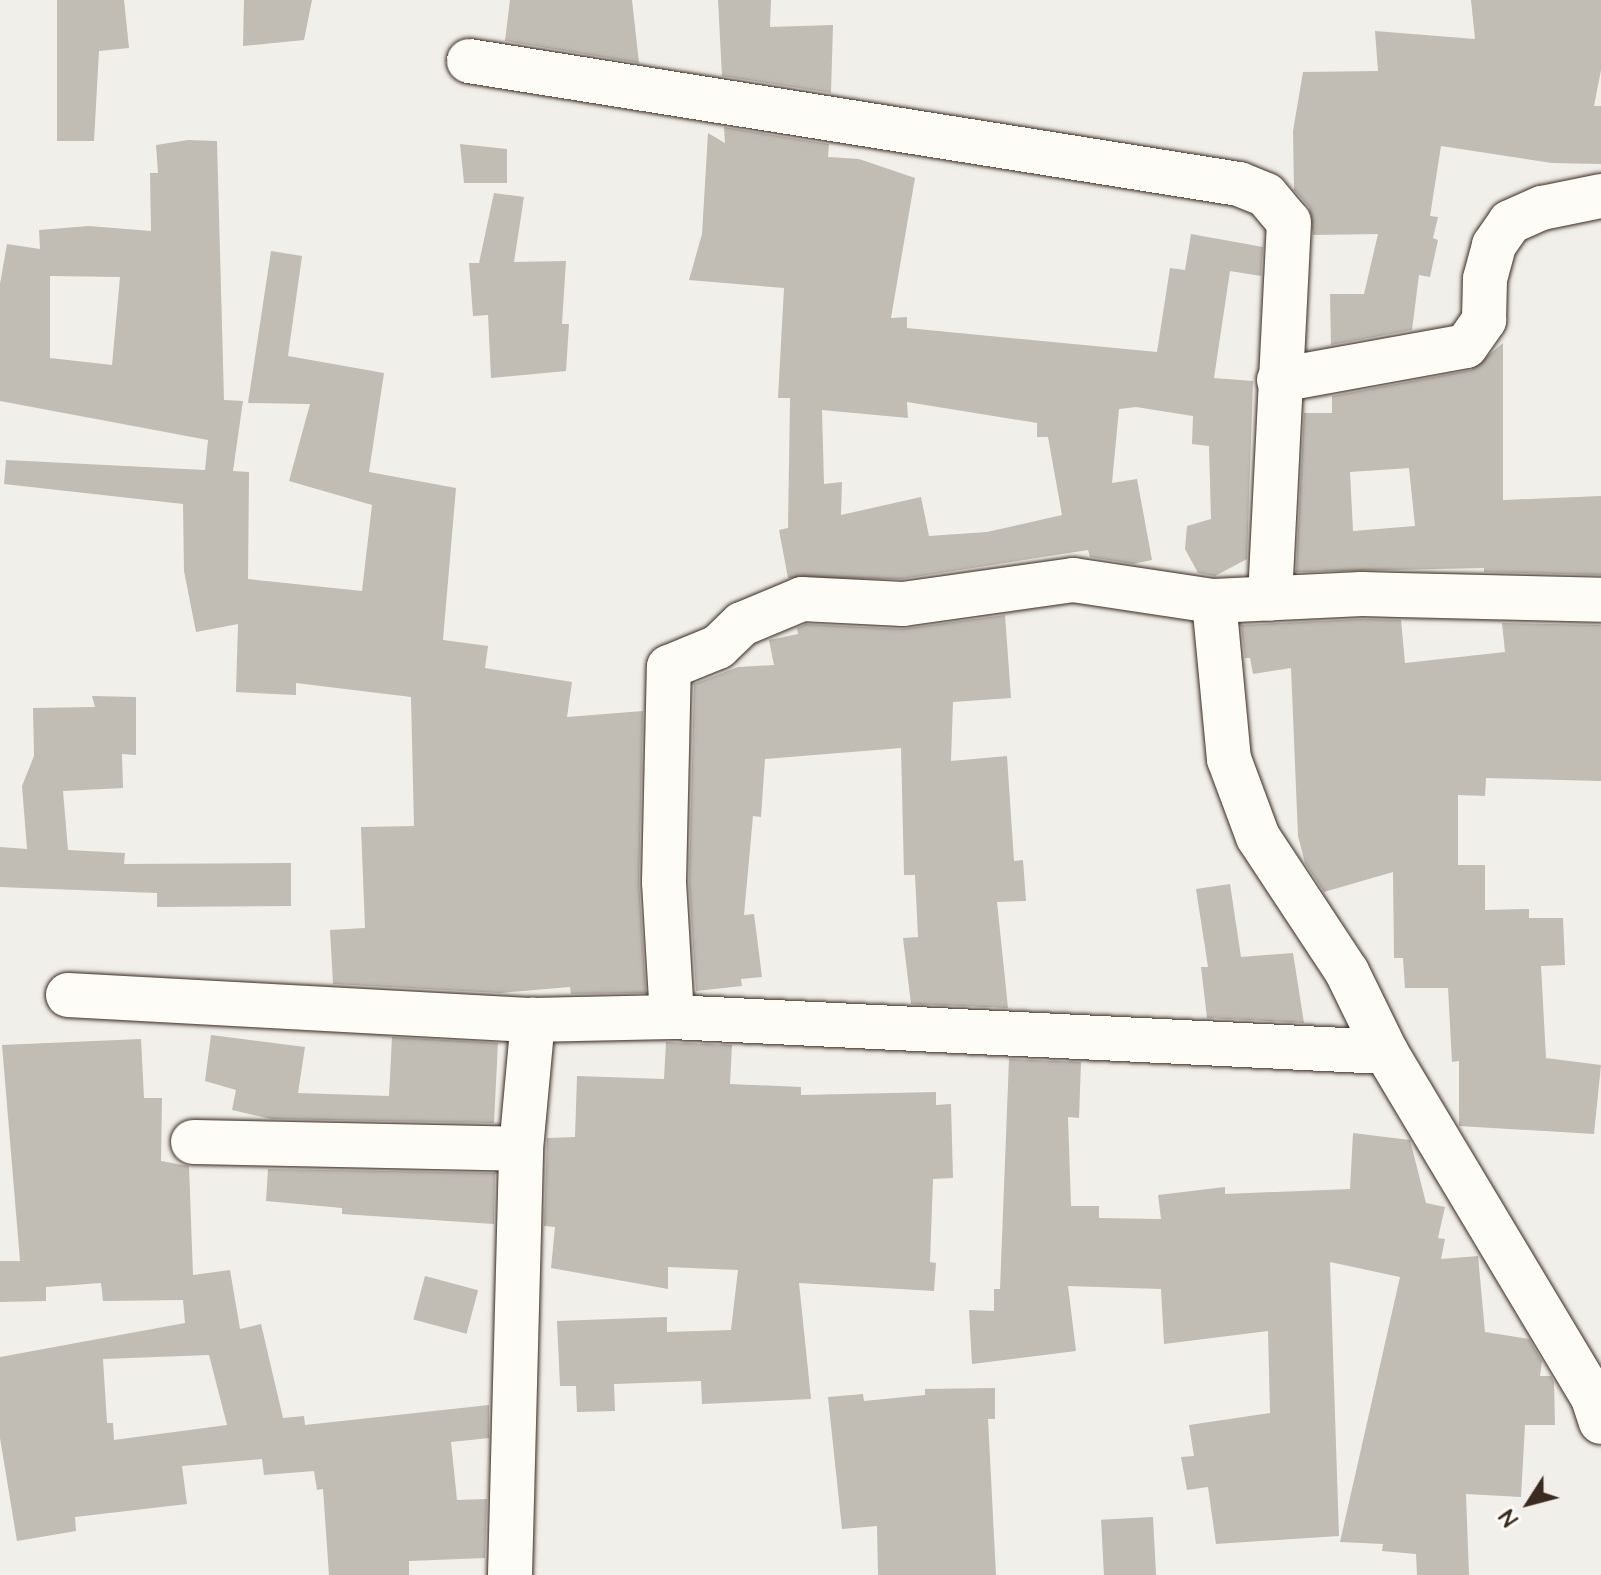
<!DOCTYPE html>
<style>
body{margin:0}
#map{position:relative;width:1601px;height:1575px;overflow:hidden;background:#f1efea;font-family:"Architects Daughter",sans-serif}
div>[style]{position:absolute}
[style*='--x']{left:calc(var(--x)*1px);top:calc(var(--y)*1px);width:calc(var(--w)*1px);rotate:calc(var(--a)*1deg)}
.building>*{inset:0;background:#c1bcb4;transform-origin:0 0}
.roads{filter:drop-shadow(0 0 2px #3b2a1e) drop-shadow(0 0 2px #3b2a1e)}
.minor>*{height:44px;margin:-22px;padding:0 22px;transform-origin:22px;border-radius:22px;background:#fdfcf7}
span{translate:-50% -50%;white-space:nowrap;text-align:center;line-height:1.15;-webkit-text-stroke:6px #fdfcf7;paint-order:stroke}
.north{position:absolute;left:1489px;top:1463px;width:80px;height:80px;-webkit-text-stroke:6px #fdfcf7;paint-order:stroke;rotate:234deg;font-size:22px;font-weight:700;line-height:32px;text-align:center;color:#3b2a1e}
.north::after{content:'';display:block;margin:auto;width:28px;height:36px;background:#3b2a1e;clip-path:polygon(50% 0,100% 100%,50% 72%,0 100%)}
</style>
<div id="map">
<div class="building">
<div style="clip-path:polygon(57px 0,124px 0,129px 48px,99px 51px,94px 141px,57px 141px)"></div>
<div style="clip-path:polygon(244px 0,312px 0,304px 40px,243px 46px)"></div>
<div style="clip-path:polygon(510px 0,632px 0,639px 63px,505px 41px)"></div>
<div style="clip-path:polygon(718px 0,771px 0,770px 27px,833px 25px,831px 93px,722px 76px)"></div>
<div style="clip-path:polygon(1471px 0,1601px 0,1601px 70px,1594px 106px,1601px 106px,1601px 164px,1552px 163px,1441px 146px,1430px 216px,1438px 217px,1433px 238px,1438px 240px,1430px 277px,1419px 275px,1412px 330px,1331px 345px,1330px 294px,1364px 294px,1378px 234px,1313px 235px,1309px 207px,1294px 190px,1293px 131px,1303px 72px,1378px 71px,1375px 31px,1475px 39px)"></div>
<div style="clip-path:polygon(evenodd,724px 127px,829px 144px,828px 157px,859px 159px,915px 178px,891px 318px,907px 317px,907px 328px,1157px 352px,1170px 268px,1185px 270px,1191px 234px,1263px 247px,1261px 276px,1230px 271px,1214px 378px,1253px 381px,1247px 559px,1215px 576px,1198px 573px,1185px 549px,1187px 526px,1211px 519px,1209px 446px,1192px 444px,1193px 416px,1136px 407px,1119px 409px,1112px 483px,1137px 479px,1152px 560px,1133px 564px,1090px 557px,1088px 550px,902px 579px,788px 578px,779px 530px,788px 528px,790px 398px,778px 398px,784px 288px,689px 280px,702px 234px,708px 133px,725px 143px,724px 127px,907px 402px,1037px 423px,1037px 437px,1048px 437px,1062px 515px,987px 532px,929px 536px,921px 497px,841px 515px,842px 482px,824px 484px,822px 410px,908px 418px,907px 402px)"></div>
<div style="clip-path:polygon(evenodd,188px 140px,217px 141px,224px 400px,243px 401px,233px 471px,249px 472px,248px 579px,362px 591px,372px 505px,289px 481px,310px 404px,248px 403px,271px 251px,302px 256px,288px 356px,384px 373px,369px 472px,456px 488px,443px 640px,488px 646px,485px 668px,572px 682px,567px 717px,643px 711px,639px 882px,646px 993px,571px 994px,570px 987px,500px 993px,333px 984px,330px 930px,365px 928px,361px 827px,414px 826px,411px 697px,296px 683px,296px 695px,236px 692px,238px 624px,196px 632px,184px 571px,183px 504px,4px 484px,6px 460px,205px 470px,208px 440px,0 401px,0 284px,7px 244px,40px 249px,39px 230px,89px 226px,151px 231px,150px 173px,158px 173px,156px 145px,188px 140px,50px 276px,120px 277px,112px 365px,50px 358px,50px 276px)"></div>
<div style="clip-path:polygon(460px 144px,507px 149px,507px 183px,464px 183px)"></div>
<div style="clip-path:polygon(494px 193px,524px 197px,514px 262px,566px 261px,562px 324px,569px 324px,566px 371px,491px 378px,488px 315px,473px 316px,469px 263px,479px 263px)"></div>
<div style="clip-path:polygon(evenodd,1503px 343px,1503px 500px,1601px 496px,1601px 575px,1484px 572px,1484px 568px,1296px 572px,1304px 413px,1332px 413px,1332px 396px,1471px 370px,1503px 343px,1409px 468px,1415px 526px,1353px 531px,1350px 472px,1409px 468px)"></div>
<div style="clip-path:polygon(1005px 615px,1011px 698px,953px 702px,951px 761px,1007px 756px,1014px 861px,1023px 860px,1026px 901px,997px 902px,1008px 1008px,911px 1004px,903px 938px,918px 937px,915px 875px,904px 875px,901px 748px,765px 759px,761px 817px,753px 816px,744px 915px,754px 914px,762px 977px,741px 979px,742px 986px,696px 991px,689px 882px,694px 684px,738px 667px,774px 665px,769px 640px,798px 634px,797px 628px,806px 624px,902px 629px)"></div>
<div style="clip-path:polygon(1362px 619px,1401px 620px,1405px 663px,1505px 652px,1502px 623px,1601px 625px,1601px 781px,1486px 778px,1485px 796px,1458px 795px,1458px 865px,1485px 865px,1485px 910px,1529px 909px,1529px 918px,1563px 918px,1565px 965px,1541px 966px,1546px 1058px,1601px 1065px,1594px 1134px,1459px 1126px,1459px 1061px,1452px 1062px,1448px 988px,1405px 988px,1403px 958px,1394px 958px,1393px 872px,1324px 892px,1305px 863px,1298px 836px,1291px 668px,1253px 674px,1250px 658px,1245px 658px,1241px 625px)"></div>
<div style="clip-path:polygon(92px 696px,136px 697px,136px 755px,122px 754px,123px 788px,63px 791px,68px 850px,125px 853px,124px 864px,291px 863px,291px 906px,157px 907px,157px 893px,0 887px,0 847px,27px 849px,22px 786px,34px 756px,33px 708px,95px 707px)"></div>
<div style="clip-path:polygon(1230px 884px,1241px 957px,1293px 953px,1304px 1023px,1207px 1018px,1201px 967px,1208px 967px,1196px 889px)"></div>
<div style="clip-path:polygon(211px 1035px,305px 1047px,298px 1093px,389px 1096px,392px 1037px,498px 1043px,494px 1123px,271px 1119px,232px 1110px,236px 1090px,205px 1081px)"></div>
<div style="clip-path:polygon(evenodd,141px 1039px,144px 1098px,162px 1098px,161px 1161px,189px 1166px,193px 1275px,230px 1270px,240px 1329px,261px 1324px,283px 1418px,304px 1416px,305px 1425px,489px 1405px,489px 1438px,451px 1442px,457px 1500px,487px 1499px,485px 1558px,409px 1561px,409px 1575px,329px 1575px,323px 1489px,317px 1490px,314px 1471px,264px 1475px,262px 1459px,182px 1466px,187px 1504px,75px 1517px,76px 1531px,17px 1541px,0 1438px,0 1357px,185px 1323px,183px 1300px,103px 1301px,101px 1283px,46px 1287px,46px 1301px,0 1302px,0 1261px,20px 1261px,2px 1045px,141px 1039px,209px 1355px,227px 1425px,114px 1440px,113px 1423px,107px 1423px,103px 1359px,209px 1355px)"></div>
<div style="clip-path:polygon(666px 1042px,732px 1045px,730px 1084px,801px 1087px,801px 1095px,936px 1092px,936px 1105px,951px 1104px,953px 1178px,933px 1179px,930px 1262px,936px 1263px,934px 1291px,799px 1283px,811px 1399px,702px 1404px,701px 1381px,614px 1384px,615px 1411px,577px 1412px,576px 1386px,560px 1386px,557px 1321px,667px 1317px,667px 1332px,731px 1330px,738px 1270px,668px 1267px,668px 1289px,551px 1268px,555px 1227px,544px 1226px,547px 1138px,575px 1137px,577px 1076px,664px 1079px)"></div>
<div style="clip-path:polygon(1009px 1059px,1081px 1062px,1079px 1118px,1068px 1117px,1071px 1206px,1099px 1206px,1099px 1218px,1161px 1219px,1158px 1195px,1225px 1187px,1225px 1194px,1350px 1189px,1353px 1133px,1410px 1140px,1426px 1203px,1445px 1207px,1438px 1238px,1445px 1239px,1441px 1259px,1478px 1256px,1485px 1332px,1529px 1339px,1542px 1361px,1540px 1376px,1551px 1376px,1554px 1382px,1555px 1425px,1525px 1425px,1521px 1497px,1466px 1494px,1469px 1575px,1417px 1575px,1416px 1554px,1382px 1551px,1383px 1544px,1340px 1542px,1400px 1277px,1330px 1262px,1339px 1536px,1216px 1544px,1208px 1487px,1187px 1490px,1181px 1457px,1194px 1456px,1189px 1425px,1270px 1413px,1268px 1331px,1164px 1344px,1161px 1289px,1068px 1286px,1076px 1351px,972px 1364px,969px 1310px,994px 1311px,994px 1289px,1000px 1289px)"></div>
<div style="clip-path:polygon(268px 1169px,495px 1173px,494px 1224px,342px 1214px,342px 1208px,266px 1201px)"></div>
<div style="left:425px;top:1276px;width:55px;height:45px;rotate:15deg"></div>
<div style="clip-path:polygon(995px 1388px,995px 1419px,988px 1419px,996px 1575px,878px 1575px,877px 1526px,842px 1529px,828px 1397px,863px 1394px,864px 1401px,925px 1395px,925px 1389px)"></div>
<div style="left:1153px;top:1517px;width:58px;height:52px;rotate:87deg"></div>
</div>
<div class="roads">
<div class="minor">
<div style="--x:469;--y:61;--w:780;--a:9.08"></div>
<div style="--x:1239;--y:184;--w:29;--a:22"></div>
<div style="--x:1266;--y:195;--w:35;--a:50"></div>
<div style="--x:1289;--y:222;--w:377;--a:92.9"></div>
<div style="--x:1279;--y:380;--w:190;--a:-10.3"></div>
<div style="--x:1466;--y:346;--w:32;--a:-55"></div>
<div style="--x:1484;--y:320;--w:41;--a:-88.6"></div>
<div style="--x:1485;--y:279;--w:35;--a:-75"></div>
<div style="--x:1494;--y:245;--w:28;--a:-55"></div>
<div style="--x:1510;--y:222;--w:35;--a:-24"></div>
<div style="--x:1542;--y:208;--w:60;--a:-11.5"></div>
<div style="--x:1214;--y:601;--w:159;--a:84.6"></div>
<div style="--x:1229;--y:759;--w:83;--a:69.6"></div>
<div style="--x:1258;--y:837;--w:162;--a:56.6"></div>
<div style="--x:1347;--y:972;--w:89;--a:64"></div>
<div style="--x:1386;--y:1052;--w:403;--a:59.1"></div>
<div style="--x:1593;--y:1398;--w:25;--a:72"></div>
<div style="--x:68;--y:995;--w:466;--a:3.1"></div>
<div style="--x:533;--y:1020;--w:139;--a:-1.2"></div>
<div style="--x:672;--y:1017;--w:715;--a:2.81"></div>
<div style="--x:672;--y:1017;--w:135;--a:-93.4"></div>
<div style="--x:664;--y:882;--w:215;--a:-88.7"></div>
<div style="--x:669;--y:667;--w:53;--a:-22.2"></div>
<div style="--x:718;--y:647;--w:33;--a:-44"></div>
<div style="--x:742;--y:624;--w:65;--a:-22.6"></div>
<div style="--x:802;--y:599;--w:101;--a:2.8"></div>
<div style="--x:903;--y:604;--w:172;--a:-8"></div>
<div style="--x:1073;--y:580;--w:143;--a:8.5"></div>
<div style="--x:1214;--y:601;--w:148;--a:-2.7"></div>
<div style="--x:1362;--y:594;--w:239;--a:1.4"></div>
<div style="--x:193;--y:1142;--w:328;--a:1.2"></div>
<div style="--x:510;--y:1575;--w:426;--a:-88.5"></div>
<div style="--x:521;--y:1149;--w:130;--a:-84.7"></div>
</div>
</div>
<div class="north">N</div>
</div>
